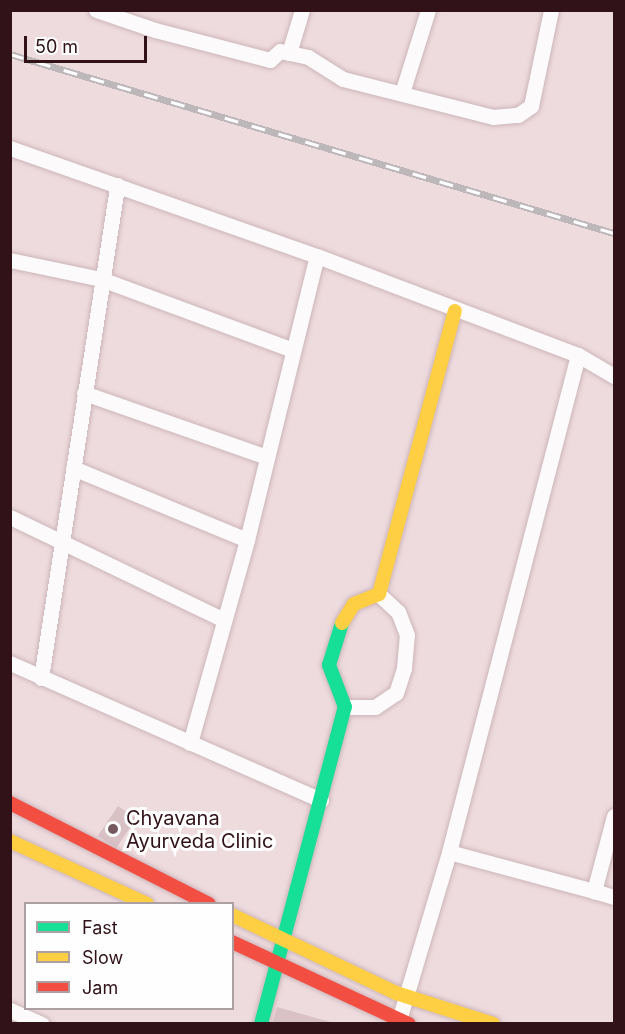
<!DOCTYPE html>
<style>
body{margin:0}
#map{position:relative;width:625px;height:1034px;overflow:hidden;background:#eedbde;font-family:Inter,sans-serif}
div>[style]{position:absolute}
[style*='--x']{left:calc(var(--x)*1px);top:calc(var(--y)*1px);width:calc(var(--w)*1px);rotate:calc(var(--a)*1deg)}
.building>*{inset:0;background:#d9c2c6;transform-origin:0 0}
.roads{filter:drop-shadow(0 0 2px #ccb5b9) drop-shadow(0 0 2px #ccb5b9)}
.street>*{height:15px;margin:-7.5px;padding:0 7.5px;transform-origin:7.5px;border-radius:7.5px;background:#fcfafa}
.fast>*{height:14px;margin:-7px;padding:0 7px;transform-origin:7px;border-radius:7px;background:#16e098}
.slow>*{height:14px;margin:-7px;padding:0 7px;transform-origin:7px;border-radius:7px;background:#ffcf43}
.jam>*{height:14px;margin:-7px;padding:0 7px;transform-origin:7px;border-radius:7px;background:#f24e42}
.rail>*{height:7px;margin-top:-3.5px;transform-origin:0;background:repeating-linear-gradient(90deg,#fefefe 0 14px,#beb7b9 0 28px);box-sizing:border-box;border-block:2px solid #beb7b9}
.dots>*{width:16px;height:16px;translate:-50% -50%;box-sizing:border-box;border:3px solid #fefefe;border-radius:50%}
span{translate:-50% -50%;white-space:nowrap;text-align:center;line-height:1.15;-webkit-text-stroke:6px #fefefe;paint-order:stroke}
.poi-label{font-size:20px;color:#311219}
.left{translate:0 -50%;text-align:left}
.frame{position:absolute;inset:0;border:12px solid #311219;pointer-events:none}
.legend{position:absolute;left:24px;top:902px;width:210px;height:108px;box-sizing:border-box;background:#fefefe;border:2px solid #aca0a2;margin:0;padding:8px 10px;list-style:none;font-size:18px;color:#311219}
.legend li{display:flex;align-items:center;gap:12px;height:30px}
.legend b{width:30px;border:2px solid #aca0a2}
.scale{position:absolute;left:24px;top:36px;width:123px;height:27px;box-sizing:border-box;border:3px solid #311219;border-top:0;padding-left:8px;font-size:18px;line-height:21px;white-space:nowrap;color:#311219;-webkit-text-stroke:4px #fefefe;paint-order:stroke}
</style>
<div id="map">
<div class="building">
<div style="left:118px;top:806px;width:22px;height:36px;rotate:34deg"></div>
<div style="clip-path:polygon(277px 1007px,334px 1023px,333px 1024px,272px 1024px)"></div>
</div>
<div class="roads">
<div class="street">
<div style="--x:96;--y:10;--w:62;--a:18.7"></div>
<div style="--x:155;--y:30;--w:119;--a:14.6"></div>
<div style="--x:270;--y:60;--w:13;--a:-42"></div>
<div style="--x:280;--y:51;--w:29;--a:12"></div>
<div style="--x:308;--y:57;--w:41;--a:32.2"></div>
<div style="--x:343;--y:79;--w:155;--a:14.2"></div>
<div style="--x:493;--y:117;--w:25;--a:-5"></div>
<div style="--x:518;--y:115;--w:16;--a:-35"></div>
<div style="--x:531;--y:106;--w:98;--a:-78.2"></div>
<div style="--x:289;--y:53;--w:45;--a:-73.2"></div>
<div style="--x:402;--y:93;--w:87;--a:-72.6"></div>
<div style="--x:10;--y:148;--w:325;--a:19.4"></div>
<div style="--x:317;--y:256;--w:279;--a:20.8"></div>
<div style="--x:578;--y:355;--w:42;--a:30.3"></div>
<div style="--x:10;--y:260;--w:93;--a:11.8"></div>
<div style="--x:101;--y:279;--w:205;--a:20.3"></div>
<div style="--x:578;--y:355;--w:513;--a:104.55"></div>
<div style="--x:449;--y:852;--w:150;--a:15.1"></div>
<div style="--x:84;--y:393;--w:194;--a:19.3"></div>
<div style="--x:73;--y:468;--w:188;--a:22.5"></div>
<div style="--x:10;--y:517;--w:237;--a:25.7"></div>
<div style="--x:10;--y:663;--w:340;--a:23.8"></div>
<div style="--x:41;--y:678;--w:499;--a:-81.2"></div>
<div style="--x:345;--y:707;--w:30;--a:0"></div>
<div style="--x:375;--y:707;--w:25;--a:-34"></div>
<div style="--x:396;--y:693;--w:26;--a:-72"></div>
<div style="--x:404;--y:668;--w:33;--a:-85"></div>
<div style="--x:407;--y:635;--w:25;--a:-111"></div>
<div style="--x:398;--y:612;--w:26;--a:-137"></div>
<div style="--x:190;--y:743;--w:211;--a:-74.3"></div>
<div style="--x:247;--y:540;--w:292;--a:-76.2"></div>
<div style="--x:614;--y:816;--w:78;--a:104.9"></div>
<div style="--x:594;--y:891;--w:21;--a:17"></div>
<div style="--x:10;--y:1010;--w:35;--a:24"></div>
<div style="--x:399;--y:1020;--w:175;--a:-73.4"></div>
</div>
<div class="fast">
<div style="--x:261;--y:1024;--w:328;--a:-75.2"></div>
<div style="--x:345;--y:707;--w:45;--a:-110.9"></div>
<div style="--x:329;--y:665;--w:44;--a:-72.8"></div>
</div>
<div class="slow">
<div style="--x:342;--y:623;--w:22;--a:-58"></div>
<div style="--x:354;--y:604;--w:27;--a:-22"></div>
<div style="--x:379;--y:594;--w:293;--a:-75"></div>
<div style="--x:10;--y:841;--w:151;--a:24.7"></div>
<div style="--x:232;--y:915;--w:182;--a:25.4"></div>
<div style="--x:396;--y:993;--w:102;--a:17.7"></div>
</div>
<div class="jam">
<div style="--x:10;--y:803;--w:223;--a:26.9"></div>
<div style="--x:232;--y:942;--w:195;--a:24.9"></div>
</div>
</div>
<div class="rail">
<div style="--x:10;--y:54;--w:630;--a:16.51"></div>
</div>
<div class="dots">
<div style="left:113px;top:829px;background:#73585e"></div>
</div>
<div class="poi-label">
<span class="left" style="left:126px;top:830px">Chyavana<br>Ayurveda Clinic</span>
</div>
<div class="frame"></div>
<ul class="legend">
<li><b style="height:8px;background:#16e098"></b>Fast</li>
<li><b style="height:8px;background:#ffcf43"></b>Slow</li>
<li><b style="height:8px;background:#f24e42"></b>Jam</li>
</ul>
<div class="scale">50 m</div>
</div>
